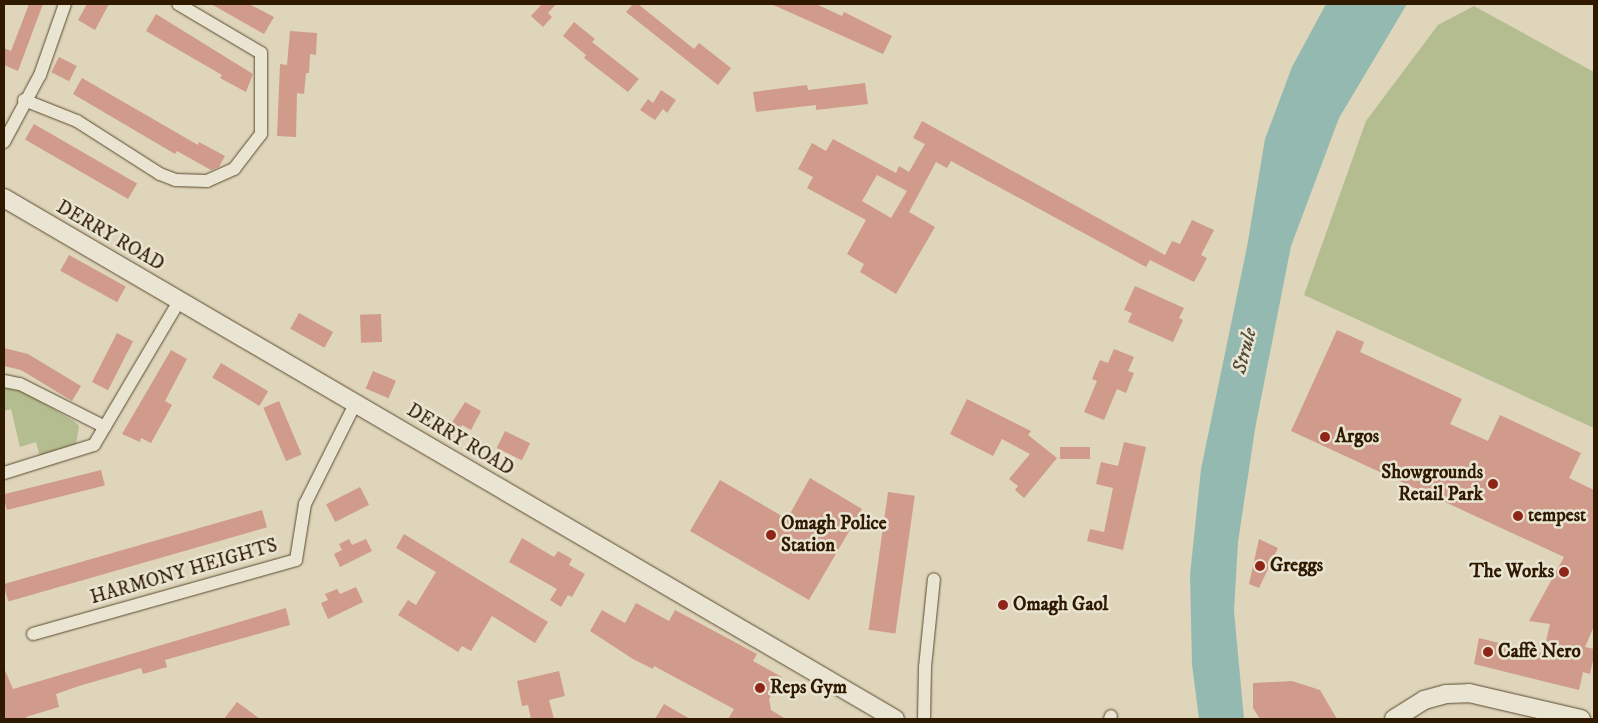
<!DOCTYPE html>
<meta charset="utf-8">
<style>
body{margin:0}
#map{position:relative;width:1598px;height:723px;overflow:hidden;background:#ded5ba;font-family:"IM FELL DW Pica",serif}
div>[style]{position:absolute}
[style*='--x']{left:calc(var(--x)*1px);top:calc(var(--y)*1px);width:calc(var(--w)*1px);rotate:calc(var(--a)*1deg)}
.green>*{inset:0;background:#b3bd8f}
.water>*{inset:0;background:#93b9b0}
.building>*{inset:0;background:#d09b8b;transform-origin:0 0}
.roads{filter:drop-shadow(0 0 1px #5b492e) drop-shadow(0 0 1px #5b492e)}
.minor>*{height:12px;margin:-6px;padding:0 6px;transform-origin:6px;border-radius:6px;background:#eae4d2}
.secondary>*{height:18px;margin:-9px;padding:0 9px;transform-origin:9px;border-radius:9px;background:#eae4d2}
.dots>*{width:14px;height:14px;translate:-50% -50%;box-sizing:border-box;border:2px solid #eae4d2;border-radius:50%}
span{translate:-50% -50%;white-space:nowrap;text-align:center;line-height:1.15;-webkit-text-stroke:5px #eae4d2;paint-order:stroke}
.street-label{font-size:19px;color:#2f1a00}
.poi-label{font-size:19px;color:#2f1a00;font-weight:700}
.left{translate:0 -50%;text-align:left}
.right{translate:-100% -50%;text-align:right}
.water-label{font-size:20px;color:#4d4a35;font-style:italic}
.frame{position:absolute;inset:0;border:5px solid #2f1a00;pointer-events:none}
</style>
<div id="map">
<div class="green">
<div style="clip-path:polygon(1474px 6px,1594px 72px,1594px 428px,1304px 295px,1366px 121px,1438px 25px)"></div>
<div style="clip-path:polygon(4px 386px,21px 390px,74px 421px,79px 426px,76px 444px,40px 457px,36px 442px,20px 447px,11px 409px,4px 411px)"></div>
</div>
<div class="water">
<div style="clip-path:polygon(1326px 4px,1407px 4px,1339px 118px,1291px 246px,1255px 429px,1238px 542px,1234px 611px,1244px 719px,1199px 719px,1192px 664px,1190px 575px,1201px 469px,1247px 247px,1265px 139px,1292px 67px)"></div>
</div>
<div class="building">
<div style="clip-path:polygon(29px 4px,43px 4px,18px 71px,4px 65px,4px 48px,11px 51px)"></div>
<div style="clip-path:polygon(87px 4px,109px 4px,95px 30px,78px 20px)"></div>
<div style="clip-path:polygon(211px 4px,249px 4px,274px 17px,264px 34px)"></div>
<div style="clip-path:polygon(542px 4px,556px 4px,548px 13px,552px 17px,543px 27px,531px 16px)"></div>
<div style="clip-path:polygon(633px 4px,638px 4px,694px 49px,699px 43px,731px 68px,718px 85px,626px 12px)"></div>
<div style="clip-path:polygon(771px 4px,816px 4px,842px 16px,844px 12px,892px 36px,883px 54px)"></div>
<div style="clip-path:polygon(156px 14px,253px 74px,246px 92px,220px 78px,222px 75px,146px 31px)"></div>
<div style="clip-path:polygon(574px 22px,595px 39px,592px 42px,639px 79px,628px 92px,584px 58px,586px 55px,563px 36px)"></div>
<div style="clip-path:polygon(290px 31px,317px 33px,316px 55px,310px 54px,309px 73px,306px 73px,304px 94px,297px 93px,296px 137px,277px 136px,280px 64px,287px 65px)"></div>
<div style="left:59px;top:57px;width:20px;height:17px;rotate:27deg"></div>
<div style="clip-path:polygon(82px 78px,198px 145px,199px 142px,225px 156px,219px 167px,211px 170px,177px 151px,175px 154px,73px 94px)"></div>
<div style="clip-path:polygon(865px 83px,868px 104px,816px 110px,816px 105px,756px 112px,753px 92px,807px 85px,808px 90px)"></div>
<div style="clip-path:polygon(661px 90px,676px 100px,667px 113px,663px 109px,655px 120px,640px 110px,648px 99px,653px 103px)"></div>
<div style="clip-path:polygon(evenodd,922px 121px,1165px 255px,1172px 241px,1180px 244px,1192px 220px,1214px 230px,1201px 255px,1207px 258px,1194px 282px,1150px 260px,1146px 267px,951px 161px,947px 168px,936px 162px,909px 212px,935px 227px,896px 294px,860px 272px,864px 264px,847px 254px,866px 220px,807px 188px,813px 177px,798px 169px,812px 143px,826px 151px,833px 139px,896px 173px,899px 166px,909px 172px,925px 144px,913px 138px,922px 121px,877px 175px,907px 191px,891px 218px,862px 201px,877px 175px)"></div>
<div style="left:34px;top:124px;width:119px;height:18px;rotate:30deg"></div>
<div style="left:69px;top:255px;width:65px;height:18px;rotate:29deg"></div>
<div style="clip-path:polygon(1135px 286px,1184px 308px,1179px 318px,1183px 320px,1173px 342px,1128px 322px,1132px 313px,1124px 310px)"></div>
<div style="left:299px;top:313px;width:39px;height:18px;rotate:29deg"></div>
<div style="left:381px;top:314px;width:28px;height:21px;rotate:88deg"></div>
<div style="clip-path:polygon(1337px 330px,1364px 342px,1360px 352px,1462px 399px,1450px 424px,1488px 441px,1500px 415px,1581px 453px,1569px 478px,1594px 490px,1594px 626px,1585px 647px,1594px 649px,1594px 656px,1590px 674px,1583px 672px,1579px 690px,1474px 664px,1479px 638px,1543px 654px,1550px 624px,1529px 621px,1564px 557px,1291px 431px)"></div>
<div style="left:117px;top:333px;width:18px;height:55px;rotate:27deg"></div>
<div style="clip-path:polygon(4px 348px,28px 354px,81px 386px,72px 401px,21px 370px,4px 366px)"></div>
<div style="clip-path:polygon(1114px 349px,1134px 357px,1128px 371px,1134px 373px,1126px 393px,1117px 389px,1104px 420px,1084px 412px,1097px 381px,1092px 379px,1100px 360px,1108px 363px)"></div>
<div style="clip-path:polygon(171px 350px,187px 359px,165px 401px,172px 405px,151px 443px,141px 438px,140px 442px,122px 434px)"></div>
<div style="left:221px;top:363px;width:55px;height:17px;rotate:31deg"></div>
<div style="left:373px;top:371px;width:25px;height:19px;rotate:23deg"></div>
<div style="clip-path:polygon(967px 399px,1031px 431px,1028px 435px,1057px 458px,1024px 498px,1015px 490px,1018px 486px,1009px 479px,1030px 454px,1002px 439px,993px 456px,950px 434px)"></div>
<div style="left:279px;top:401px;width:58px;height:17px;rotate:67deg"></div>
<div style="clip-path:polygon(465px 402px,481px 411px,471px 430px,462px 425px,459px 432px,449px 427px)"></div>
<div style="left:505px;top:431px;width:28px;height:19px;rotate:26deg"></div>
<div style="clip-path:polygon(1124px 442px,1146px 447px,1123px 550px,1087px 541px,1090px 529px,1104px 532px,1113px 488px,1096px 484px,1101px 462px,1118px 466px)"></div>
<div style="left:1090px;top:447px;width:12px;height:30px;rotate:90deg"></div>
<div style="left:101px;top:470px;width:16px;height:101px;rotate:76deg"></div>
<div style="clip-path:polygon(810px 478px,862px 509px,809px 600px,690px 531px,720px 480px,787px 519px)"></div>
<div style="left:360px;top:487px;width:20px;height:38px;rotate:63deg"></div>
<div style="left:888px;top:492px;width:27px;height:139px;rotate:8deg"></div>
<div style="left:262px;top:510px;width:18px;height:269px;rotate:74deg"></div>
<div style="clip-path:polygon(404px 534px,548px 622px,535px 643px,492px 616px,471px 651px,462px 646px,458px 652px,398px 615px,408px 600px,416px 605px,436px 572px,396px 548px)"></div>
<div style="clip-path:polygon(522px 538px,554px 557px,558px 551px,572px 559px,569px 565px,585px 574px,572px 597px,568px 595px,561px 607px,550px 600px,557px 589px,509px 562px)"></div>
<div style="clip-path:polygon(349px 539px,352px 545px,366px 539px,372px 551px,340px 567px,334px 554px,342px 550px,339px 544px)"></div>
<div style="clip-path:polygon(1259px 539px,1278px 548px,1259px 588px,1249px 584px)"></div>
<div style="clip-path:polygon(356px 587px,363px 602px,328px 619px,321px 603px,328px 600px,325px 594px,337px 589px,340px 594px)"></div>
<div style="clip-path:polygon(636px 603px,669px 621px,675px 610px,757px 654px,753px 661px,782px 677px,769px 699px,771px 710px,786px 719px,728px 719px,734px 709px,654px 666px,653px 669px,633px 659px,590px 631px,602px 610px,625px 623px)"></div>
<div style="clip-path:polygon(286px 608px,290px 625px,165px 660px,167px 667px,143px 674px,141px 668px,79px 686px,56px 694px,59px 707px,26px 717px,27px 719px,4px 719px,4px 668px,13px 689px)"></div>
<div style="clip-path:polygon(559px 671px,565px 696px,549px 700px,554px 719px,531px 719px,528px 705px,522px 706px,517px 681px)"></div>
<div style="clip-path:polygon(1292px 681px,1320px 690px,1337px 719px,1260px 719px,1253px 708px,1253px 683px)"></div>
<div style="clip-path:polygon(237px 702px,260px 719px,224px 719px)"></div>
<div style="clip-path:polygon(664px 704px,690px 719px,655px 719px)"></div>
</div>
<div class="roads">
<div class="minor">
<div style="--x:24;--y:100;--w:57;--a:21.6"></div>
<div style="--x:77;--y:121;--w:98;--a:32.6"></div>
<div style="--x:160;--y:174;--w:17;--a:21"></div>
<div style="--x:176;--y:180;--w:31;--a:2"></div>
<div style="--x:207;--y:181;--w:30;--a:-24"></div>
<div style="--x:234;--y:169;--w:44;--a:-52.4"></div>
<div style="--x:261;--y:134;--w:81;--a:-90"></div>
<div style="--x:261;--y:53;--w:96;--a:-149.4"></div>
<div style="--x:4;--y:142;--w:76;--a:-61.8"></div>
<div style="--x:40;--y:75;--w:75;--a:-70.6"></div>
<div style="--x:4;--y:381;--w:16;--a:11"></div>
<div style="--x:20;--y:384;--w:95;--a:26.8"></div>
<div style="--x:4;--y:473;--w:94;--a:-17.3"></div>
<div style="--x:94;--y:445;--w:167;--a:-59.4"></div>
<div style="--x:33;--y:634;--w:273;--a:-15.7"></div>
<div style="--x:296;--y:560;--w:57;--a:-80.9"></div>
<div style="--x:305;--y:504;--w:114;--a:-63.4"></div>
<div style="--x:924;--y:719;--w:52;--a:-88.9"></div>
<div style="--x:925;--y:667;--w:88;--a:-84.2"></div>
<div style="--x:1110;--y:719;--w:3;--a:-72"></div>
</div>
<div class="secondary">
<div style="--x:4;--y:198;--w:1032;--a:30.32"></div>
<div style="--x:1394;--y:719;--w:36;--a:-32"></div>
<div style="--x:1424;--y:700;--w:23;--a:-15"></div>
<div style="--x:1446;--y:694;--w:23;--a:-2"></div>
<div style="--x:1469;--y:693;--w:115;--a:13.1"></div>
</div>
</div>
<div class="dots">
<div style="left:1325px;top:437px;background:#8f2418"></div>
<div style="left:1493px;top:484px;background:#8f2418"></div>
<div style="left:1518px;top:516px;background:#8f2418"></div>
<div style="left:771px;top:535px;background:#8f2418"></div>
<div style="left:1260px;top:566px;background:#8f2418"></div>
<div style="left:1564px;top:572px;background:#8f2418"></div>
<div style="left:1003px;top:605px;background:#8f2418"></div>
<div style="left:1488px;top:652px;background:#8f2418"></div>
<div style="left:760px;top:688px;background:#8f2418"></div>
</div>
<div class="street-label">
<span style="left:110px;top:236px;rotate:30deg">DERRY ROAD</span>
<span style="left:460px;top:440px;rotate:31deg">DERRY ROAD</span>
<span style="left:184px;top:572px;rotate:-16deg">HARMONY HEIGHTS</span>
</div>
<div class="poi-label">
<span class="left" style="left:1335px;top:437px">Argos</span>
<span class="right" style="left:1483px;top:484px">Showgrounds<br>Retail Park</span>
<span class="left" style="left:1528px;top:516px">tempest</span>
<span class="left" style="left:781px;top:535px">Omagh Police<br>Station</span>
<span class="left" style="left:1270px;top:566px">Greggs</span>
<span class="right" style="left:1554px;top:572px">The Works</span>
<span class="left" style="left:1013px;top:605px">Omagh Gaol</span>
<span class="left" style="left:1498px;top:652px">Caffè Nero</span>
<span class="left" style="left:770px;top:688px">Reps Gym</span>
</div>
<div class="water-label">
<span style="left:1245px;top:351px;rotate:-76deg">Strule</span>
</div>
<div class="frame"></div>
</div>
